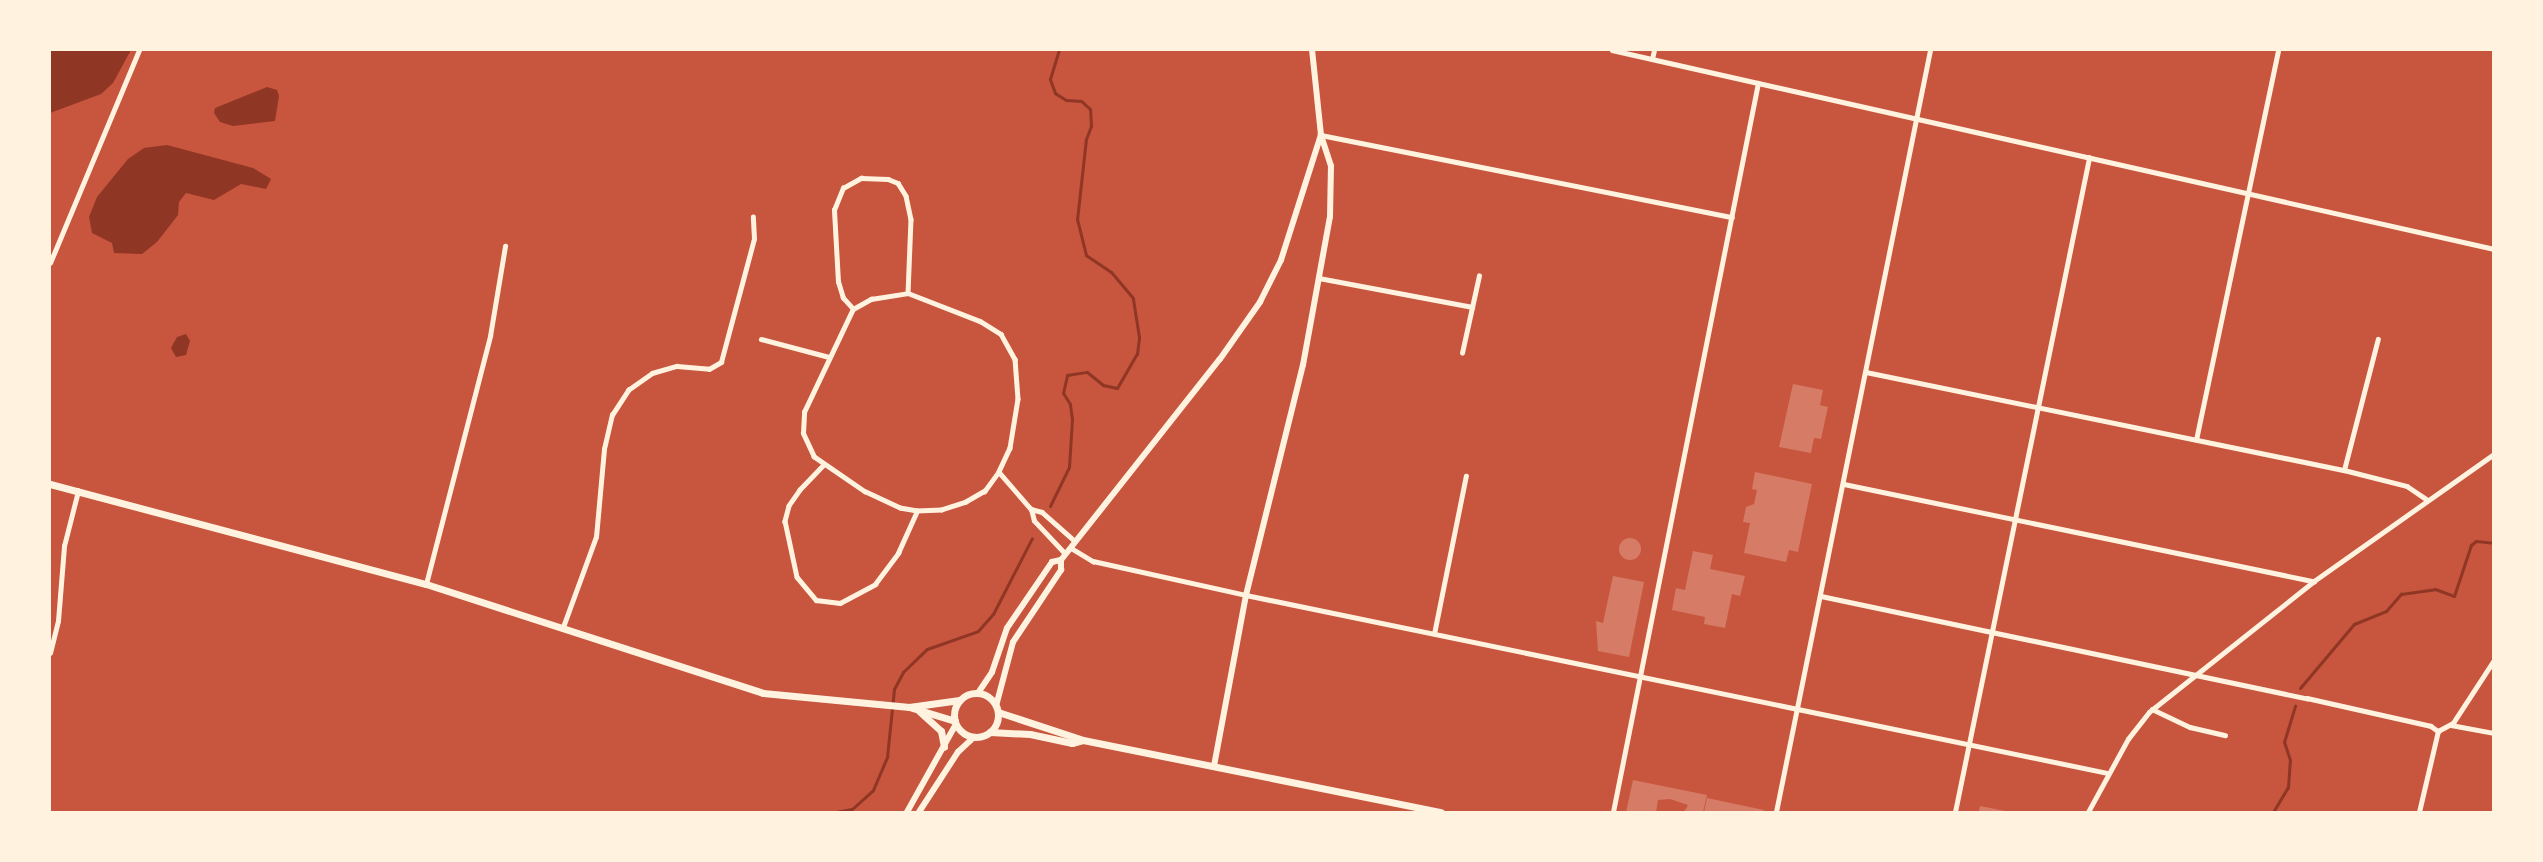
<!DOCTYPE html>
<style>
body{margin:0}
#map{position:relative;width:2543px;height:862px;overflow:hidden;background:#c8553d;font-family:Helvetica,sans-serif}
div>[style]{position:absolute}
[style*='--x']{left:calc(var(--x)*1px);top:calc(var(--y)*1px);width:calc(var(--w)*1px);rotate:calc(var(--a)*1deg)}
.water>*{inset:0;background:#8f3625}
.stream>*{height:3px;margin:-1.5px;padding:0 1.5px;transform-origin:1.5px;border-radius:1.5px;background:#8f3625}
.building>*{inset:0;background:#d67c66}
.round{border-radius:50%}
.minor>*{height:4.5px;margin:-2.25px;padding:0 2.25px;transform-origin:2.25px;border-radius:2.25px;background:#fff3e0}
.tertiary>*{height:6px;margin:-3px;padding:0 3px;transform-origin:3px;border-radius:3px;background:#fff3e0}
.secondary>*{height:7px;margin:-3.5px;padding:0 3.5px;transform-origin:3.5px;border-radius:3.5px;background:#fff3e0}
.secondary>.ring{margin:-3.5px;padding:0;box-sizing:content-box;background:none;border:7px solid #fff3e0;border-radius:50%}
span{translate:-50% -50%;white-space:nowrap;text-align:center;line-height:1.15;-webkit-text-stroke:4.5px #fff3e0;paint-order:stroke}
.frame{position:absolute;inset:0;border:51px solid #fff3e0;pointer-events:none}
</style>
<div id="map">
<div class="water">
<div style="clip-path:polygon(50px 50px,131px 50px,113px 83px,101px 94px,50px 113px)"></div>
<div style="clip-path:polygon(267px 87px,277px 90px,279px 96px,275px 121px,233px 126px,220px 122px,214px 113px,215px 108px)"></div>
<div style="clip-path:polygon(167px 145px,253px 168px,271px 179px,266px 189px,241px 184px,214px 200px,186px 193px,179px 202px,178px 215px,157px 242px,142px 254px,114px 253px,112px 243px,92px 233px,89px 217px,97px 197px,128px 159px,144px 148px)"></div>
<div style="clip-path:polygon(186px 334px,190px 341px,186px 355px,176px 357px,171px 348px,177px 337px)"></div>
</div>
<div class="stream">
<div style="--x:1050;--y:506;--w:43;--a:-64"></div>
<div style="--x:1069;--y:467;--w:48;--a:-86.4"></div>
<div style="--x:1072;--y:419;--w:15;--a:-98"></div>
<div style="--x:1070;--y:404;--w:13;--a:-122"></div>
<div style="--x:1063;--y:393;--w:18;--a:-77"></div>
<div style="--x:1067;--y:375;--w:20;--a:-9"></div>
<div style="--x:1087;--y:372;--w:21;--a:39"></div>
<div style="--x:1103;--y:385;--w:14;--a:12"></div>
<div style="--x:1117;--y:388;--w:39;--a:-60"></div>
<div style="--x:1137;--y:354;--w:17;--a:-83"></div>
<div style="--x:1139;--y:337;--w:39;--a:-99"></div>
<div style="--x:1133;--y:298;--w:34;--a:-130"></div>
<div style="--x:1111;--y:272;--w:30;--a:-146"></div>
<div style="--x:1086;--y:255;--w:36;--a:-104"></div>
<div style="--x:1077;--y:220;--w:81;--a:-83.7"></div>
<div style="--x:1086;--y:139;--w:14;--a:-69"></div>
<div style="--x:1091;--y:126;--w:17;--a:-93"></div>
<div style="--x:1090;--y:109;--w:12;--a:-138"></div>
<div style="--x:1081;--y:101;--w:15;--a:-176"></div>
<div style="--x:1066;--y:100;--w:13;--a:-148"></div>
<div style="--x:1055;--y:93;--w:15;--a:-110"></div>
<div style="--x:1050;--y:79;--w:30;--a:-73"></div>
<div style="--x:2300;--y:688;--w:84;--a:-49.8"></div>
<div style="--x:2354;--y:624;--w:35;--a:-22"></div>
<div style="--x:2386;--y:611;--w:23;--a:-49"></div>
<div style="--x:2401;--y:594;--w:34;--a:-8"></div>
<div style="--x:2435;--y:589;--w:20;--a:20"></div>
<div style="--x:2454;--y:596;--w:54;--a:-71.6"></div>
<div style="--x:2471;--y:545;--w:6;--a:-39"></div>
<div style="--x:2476;--y:541;--w:18;--a:6"></div>
<div style="--x:836;--y:812;--w:16;--a:-11"></div>
<div style="--x:852;--y:809;--w:28;--a:-42"></div>
<div style="--x:873;--y:790;--w:36;--a:-67"></div>
<div style="--x:887;--y:757;--w:68;--a:-84.1"></div>
<div style="--x:894;--y:689;--w:19;--a:-62"></div>
<div style="--x:903;--y:672;--w:33;--a:-44"></div>
<div style="--x:927;--y:649;--w:54;--a:-19.4"></div>
<div style="--x:978;--y:631;--w:23;--a:-49"></div>
<div style="--x:993;--y:614;--w:85;--a:-62.8"></div>
<div style="--x:2273;--y:812;--w:29;--a:-59"></div>
<div style="--x:2288;--y:787;--w:27;--a:-86"></div>
<div style="--x:2290;--y:760;--w:19;--a:-108"></div>
<div style="--x:2284;--y:742;--w:38;--a:-73"></div>
</div>
<div class="building">
<div style="clip-path:polygon(1793px 384px,1823px 390px,1820px 405px,1828px 407px,1821px 439px,1814px 438px,1811px 453px,1779px 447px)"></div>
<div style="clip-path:polygon(1755px 472px,1812px 484px,1798px 552px,1789px 550px,1786px 562px,1744px 553px,1750px 523px,1743px 522px,1746px 507px,1754px 504px,1757px 490px,1752px 489px)"></div>
<div class="round" style="left:1619px;top:538px;width:22px;height:22px"></div>
<div style="clip-path:polygon(1693px 551px,1713px 555px,1710px 569px,1745px 576px,1740px 596px,1732px 594px,1725px 628px,1704px 624px,1705px 617px,1672px 610px,1676px 588px,1685px 590px)"></div>
<div style="clip-path:polygon(1613px 576px,1644px 582px,1629px 657px,1598px 651px,1596px 621px,1603px 623px)"></div>
<div style="clip-path:polygon(1633px 780px,1707px 795px,1703px 812px,1684px 812px,1688px 805px,1670px 799px,1658px 800px,1656px 812px,1626px 812px)"></div>
<div style="clip-path:polygon(1707px 798px,1764px 810px,1763px 812px,1704px 812px)"></div>
<div style="clip-path:polygon(1980px 806px,2005px 811px,2005px 812px,1979px 812px)"></div>
</div>
<div class="minor">
<div style="--x:1612;--y:50;--w:904;--a:12.71"></div>
<div style="--x:1652;--y:59;--w:9;--a:-77"></div>
<div style="--x:1321;--y:135;--w:419;--a:11.3"></div>
<div style="--x:50;--y:263;--w:231;--a:-67.3"></div>
<div style="--x:1319;--y:278;--w:156;--a:10.7"></div>
<div style="--x:853;--y:309;--w:15;--a:-132"></div>
<div style="--x:843;--y:298;--w:17;--a:-107"></div>
<div style="--x:838;--y:282;--w:72;--a:-93.2"></div>
<div style="--x:834;--y:210;--w:24;--a:-68"></div>
<div style="--x:843;--y:188;--w:21;--a:-29"></div>
<div style="--x:861;--y:178;--w:27;--a:2"></div>
<div style="--x:888;--y:179;--w:11;--a:22"></div>
<div style="--x:898;--y:183;--w:15;--a:58"></div>
<div style="--x:906;--y:196;--w:24;--a:78"></div>
<div style="--x:911;--y:219;--w:74;--a:92.3"></div>
<div style="--x:761;--y:339;--w:70;--a:14.8"></div>
<div style="--x:1462;--y:353;--w:79;--a:-77.6"></div>
<div style="--x:1866;--y:372;--w:488;--a:11.6"></div>
<div style="--x:2344;--y:470;--w:65;--a:14.3"></div>
<div style="--x:2407;--y:486;--w:23;--a:34"></div>
<div style="--x:2196;--y:440;--w:399;--a:-78.1"></div>
<div style="--x:823;--y:466;--w:33;--a:134"></div>
<div style="--x:800;--y:490;--w:19;--a:125"></div>
<div style="--x:789;--y:506;--w:16;--a:105"></div>
<div style="--x:785;--y:521;--w:57;--a:77.9"></div>
<div style="--x:797;--y:577;--w:30;--a:50"></div>
<div style="--x:816;--y:600;--w:24;--a:7"></div>
<div style="--x:840;--y:603;--w:40;--a:-28"></div>
<div style="--x:875;--y:584;--w:39;--a:-53"></div>
<div style="--x:898;--y:553;--w:46;--a:-65.7"></div>
<div style="--x:2344;--y:470;--w:135;--a:-75.5"></div>
<div style="--x:999;--y:472;--w:24;--a:126"></div>
<div style="--x:985;--y:491;--w:22;--a:150"></div>
<div style="--x:966;--y:502;--w:25;--a:162"></div>
<div style="--x:942;--y:510;--w:25;--a:178"></div>
<div style="--x:917;--y:511;--w:17;--a:-170"></div>
<div style="--x:900;--y:508;--w:38;--a:-155"></div>
<div style="--x:865;--y:492;--w:62;--a:-145.5"></div>
<div style="--x:814;--y:457;--w:26;--a:-115"></div>
<div style="--x:803;--y:433;--w:21;--a:-87"></div>
<div style="--x:804;--y:412;--w:114;--a:-64.6"></div>
<div style="--x:853;--y:309;--w:21;--a:-29"></div>
<div style="--x:871;--y:299;--w:37;--a:-9"></div>
<div style="--x:908;--y:293;--w:77;--a:21.3"></div>
<div style="--x:980;--y:321;--w:25;--a:32"></div>
<div style="--x:1001;--y:334;--w:29;--a:61"></div>
<div style="--x:1015;--y:359;--w:40;--a:85.7"></div>
<div style="--x:1018;--y:399;--w:50;--a:99.3"></div>
<div style="--x:1010;--y:448;--w:26;--a:115"></div>
<div style="--x:999;--y:472;--w:49;--a:49.1"></div>
<div style="--x:1844;--y:484;--w:480;--a:11.7"></div>
<div style="--x:1071;--y:548;--w:26;--a:31"></div>
<div style="--x:1093;--y:561;--w:157;--a:12.5"></div>
<div style="--x:1246;--y:595;--w:880;--a:11.67"></div>
<div style="--x:1065;--y:554;--w:45;--a:-133.2"></div>
<div style="--x:1034;--y:521;--w:12;--a:-104"></div>
<div style="--x:1031;--y:509;--w:11;--a:15"></div>
<div style="--x:1042;--y:512;--w:44;--a:41.3"></div>
<div style="--x:426;--y:584;--w:256;--a:-75.5"></div>
<div style="--x:490;--y:336;--w:91;--a:-80.5"></div>
<div style="--x:1821;--y:596;--w:497;--a:11.9"></div>
<div style="--x:2307;--y:698;--w:127;--a:12.7"></div>
<div style="--x:2431;--y:726;--w:9;--a:36"></div>
<div style="--x:563;--y:627;--w:96;--a:-69.9"></div>
<div style="--x:596;--y:537;--w:88;--a:-84.8"></div>
<div style="--x:604;--y:449;--w:35;--a:-77"></div>
<div style="--x:612;--y:415;--w:30;--a:-57"></div>
<div style="--x:628;--y:390;--w:29;--a:-35"></div>
<div style="--x:652;--y:373;--w:26;--a:-16"></div>
<div style="--x:677;--y:366;--w:32;--a:5"></div>
<div style="--x:709;--y:369;--w:14;--a:-30"></div>
<div style="--x:721;--y:362;--w:127;--a:-75"></div>
<div style="--x:754;--y:239;--w:22;--a:-93"></div>
<div style="--x:1434;--y:634;--w:161;--a:-78.6"></div>
<div style="--x:50;--y:653;--w:33;--a:-76"></div>
<div style="--x:58;--y:621;--w:75;--a:-85.4"></div>
<div style="--x:64;--y:546;--w:57;--a:-75.7"></div>
<div style="--x:2152;--y:709;--w:42;--a:25.3"></div>
<div style="--x:2190;--y:727;--w:36;--a:13"></div>
<div style="--x:2451;--y:725;--w:44;--a:10.5"></div>
<div style="--x:2438;--y:731;--w:17;--a:-28"></div>
<div style="--x:2453;--y:723;--w:75;--a:-56.9"></div>
<div style="--x:1613;--y:812;--w:743;--a:-78.75"></div>
<div style="--x:1776;--y:812;--w:777;--a:-78.57"></div>
<div style="--x:1955;--y:812;--w:668;--a:-78.42"></div>
<div style="--x:2088;--y:812;--w:83;--a:-61.3"></div>
<div style="--x:2128;--y:739;--w:34;--a:-52"></div>
<div style="--x:2149;--y:712;--w:211;--a:-38.4"></div>
<div style="--x:2314;--y:581;--w:220;--a:-35.2"></div>
<div style="--x:2419;--y:812;--w:83;--a:-76.8"></div>
</div>
<div class="tertiary">
<div style="--x:978;--y:693;--w:25;--a:-56"></div>
<div style="--x:992;--y:672;--w:46;--a:-71.2"></div>
<div style="--x:1007;--y:628;--w:80;--a:-55.7"></div>
<div style="--x:1052;--y:562;--w:9;--a:-13"></div>
<div style="--x:996;--y:706;--w:66;--a:-75.1"></div>
<div style="--x:1013;--y:642;--w:87;--a:-56.3"></div>
<div style="--x:1061;--y:570;--w:10;--a:-90"></div>
<div style="--x:1061;--y:560;--w:256;--a:-51.7"></div>
<div style="--x:1220;--y:359;--w:70;--a:-54.9"></div>
<div style="--x:1260;--y:302;--w:47;--a:-63.4"></div>
<div style="--x:1281;--y:260;--w:131;--a:-72.3"></div>
<div style="--x:1214;--y:766;--w:174;--a:-79.4"></div>
<div style="--x:1246;--y:595;--w:237;--a:-76.1"></div>
<div style="--x:1303;--y:365;--w:150;--a:-79.7"></div>
<div style="--x:1330;--y:217;--w:51;--a:-88.9"></div>
<div style="--x:1331;--y:166;--w:33;--a:-108"></div>
<div style="--x:1321;--y:135;--w:85;--a:-96"></div>
<div style="--x:907;--y:812;--w:101;--a:-60.9"></div>
<div style="--x:919;--y:812;--w:72;--a:-57"></div>
<div style="--x:958;--y:752;--w:22;--a:-43"></div>
</div>
<div class="secondary">
<div style="--x:50;--y:484;--w:389;--a:14.9"></div>
<div style="--x:426;--y:584;--w:354;--a:17.9"></div>
<div style="--x:763;--y:693;--w:147;--a:5.5"></div>
<div style="--x:909;--y:707;--w:51;--a:-7.8"></div>
<div class="ring" style="left:954px;top:693px;width:37px;height:37px"></div>
<div style="--x:909;--y:707;--w:48;--a:16.9"></div>
<div style="--x:920;--y:712;--w:28;--a:42"></div>
<div style="--x:941;--y:731;--w:16;--a:79"></div>
<div style="--x:998;--y:712;--w:89;--a:18.2"></div>
<div style="--x:1083;--y:740;--w:365;--a:11.4"></div>
<div style="--x:990;--y:732;--w:40;--a:2.9"></div>
<div style="--x:1030;--y:734;--w:43;--a:12.1"></div>
<div style="--x:1072;--y:743;--w:11;--a:-15"></div>
</div>
<div class="frame"></div>
</div>
